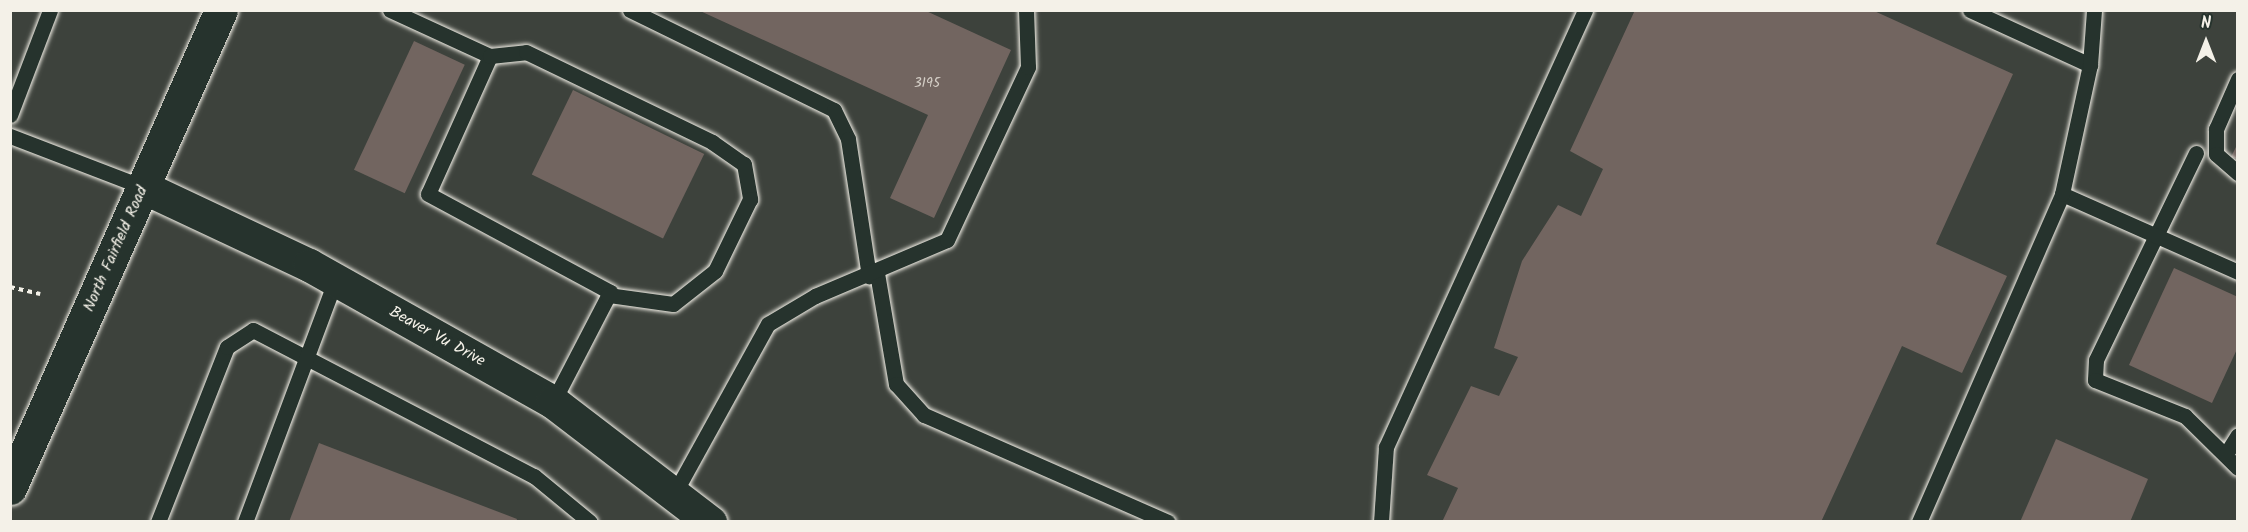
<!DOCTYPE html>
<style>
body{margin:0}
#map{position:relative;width:2248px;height:532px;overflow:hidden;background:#26332d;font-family:Kalam,sans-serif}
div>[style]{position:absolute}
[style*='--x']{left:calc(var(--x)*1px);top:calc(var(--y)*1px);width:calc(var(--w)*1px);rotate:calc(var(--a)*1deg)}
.built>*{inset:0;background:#3d423c;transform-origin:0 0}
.building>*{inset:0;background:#726560;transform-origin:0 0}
.path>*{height:4px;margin-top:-2px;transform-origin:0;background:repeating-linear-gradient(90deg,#f4f1e8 0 4.5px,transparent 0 9px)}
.roads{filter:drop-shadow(0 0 2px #f4f1e8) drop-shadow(0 0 2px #f4f1e8)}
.lane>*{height:15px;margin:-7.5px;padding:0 7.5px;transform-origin:7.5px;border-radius:7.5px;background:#26332d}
.secondary>*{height:33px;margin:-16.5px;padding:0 16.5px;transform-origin:16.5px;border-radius:16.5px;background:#26332d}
.primary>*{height:33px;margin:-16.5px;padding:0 16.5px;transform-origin:16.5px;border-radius:16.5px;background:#26332d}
span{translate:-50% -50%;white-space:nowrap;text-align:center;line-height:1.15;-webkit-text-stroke:6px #26332d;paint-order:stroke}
.number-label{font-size:14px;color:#d4cec6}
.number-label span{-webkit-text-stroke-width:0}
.street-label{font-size:16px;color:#f4f1e8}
.frame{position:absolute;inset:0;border:12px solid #f4f1e8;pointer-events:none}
.north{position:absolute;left:2176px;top:12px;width:60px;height:60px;-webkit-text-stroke:4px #26332d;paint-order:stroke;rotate:0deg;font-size:16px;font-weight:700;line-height:24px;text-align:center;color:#f4f1e8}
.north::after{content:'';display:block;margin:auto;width:21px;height:27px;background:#f4f1e8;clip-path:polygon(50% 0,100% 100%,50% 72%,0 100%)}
</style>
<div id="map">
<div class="built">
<div style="left:11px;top:11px;width:2226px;height:510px"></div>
</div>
<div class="building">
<div style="clip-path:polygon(698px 10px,924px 10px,1011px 50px,934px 218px,890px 198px,928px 115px)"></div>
<div style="clip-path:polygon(1635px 10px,1872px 10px,2013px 74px,1936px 244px,2007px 276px,1962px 373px,1902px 346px,1821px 522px,1442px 522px,1458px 488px,1427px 475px,1471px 386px,1499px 396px,1518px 357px,1494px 348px,1522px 261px,1558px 205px,1581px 216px,1603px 169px,1570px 151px)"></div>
<div style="left:414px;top:41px;width:56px;height:142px;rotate:25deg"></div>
<div style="left:573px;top:90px;width:146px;height:94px;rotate:26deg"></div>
<div style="clip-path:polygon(2238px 143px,2238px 159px,2231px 157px)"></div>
<div style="clip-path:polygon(2174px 268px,2238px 297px,2238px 347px,2212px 403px,2129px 365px)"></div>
<div style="clip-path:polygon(2056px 439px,2148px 479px,2130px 522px,2020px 522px)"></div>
<div style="clip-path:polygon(319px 443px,517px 519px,516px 522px,289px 522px)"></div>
</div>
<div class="path">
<div style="--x:10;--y:287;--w:31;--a:13"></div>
</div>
<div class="roads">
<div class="lane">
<div style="--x:390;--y:10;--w:110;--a:24.7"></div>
<div style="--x:490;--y:56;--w:151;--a:114.2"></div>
<div style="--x:428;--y:194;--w:207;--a:28.3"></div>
<div style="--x:610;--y:292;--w:124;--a:117.4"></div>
<div style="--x:630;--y:10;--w:227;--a:26.1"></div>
<div style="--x:834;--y:110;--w:32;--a:64"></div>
<div style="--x:848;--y:139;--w:139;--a:81.3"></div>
<div style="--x:1970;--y:10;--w:132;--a:24.6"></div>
<div style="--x:490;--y:56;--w:36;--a:-6"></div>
<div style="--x:526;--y:52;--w:207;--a:25.8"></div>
<div style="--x:712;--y:142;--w:39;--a:35"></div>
<div style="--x:744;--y:164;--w:36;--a:80"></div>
<div style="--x:750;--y:199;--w:80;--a:115.9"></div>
<div style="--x:715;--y:271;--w:53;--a:141.8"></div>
<div style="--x:673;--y:304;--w:66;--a:-172.1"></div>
<div style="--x:2238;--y:79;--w:55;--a:113.7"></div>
<div style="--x:2216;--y:129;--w:25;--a:90"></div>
<div style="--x:2216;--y:154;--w:29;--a:41"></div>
<div style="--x:10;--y:115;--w:112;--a:-69.1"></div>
<div style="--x:10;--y:136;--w:142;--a:21"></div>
<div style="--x:2196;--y:153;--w:230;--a:115.8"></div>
<div style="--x:2096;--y:360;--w:20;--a:93"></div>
<div style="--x:2095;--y:380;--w:97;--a:21.8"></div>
<div style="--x:2185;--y:416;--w:74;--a:44.5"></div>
<div style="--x:2062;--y:194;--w:193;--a:23.9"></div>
<div style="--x:877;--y:273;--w:113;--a:80.3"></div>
<div style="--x:896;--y:384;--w:42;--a:47.9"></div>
<div style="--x:924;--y:415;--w:266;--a:23.7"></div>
<div style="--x:2226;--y:454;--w:22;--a:-58"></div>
<div style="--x:674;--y:494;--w:194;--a:-61.1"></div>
<div style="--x:768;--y:324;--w:55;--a:-30.8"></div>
<div style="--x:815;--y:296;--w:143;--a:-23"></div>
<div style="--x:947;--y:240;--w:191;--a:-64.9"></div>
<div style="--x:1028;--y:67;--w:57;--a:-92"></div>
<div style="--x:158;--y:522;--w:188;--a:-68.5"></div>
<div style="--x:227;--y:347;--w:31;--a:-33"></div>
<div style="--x:253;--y:330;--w:317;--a:27.5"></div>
<div style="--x:534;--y:476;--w:72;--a:39.4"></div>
<div style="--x:245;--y:522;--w:257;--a:-69.5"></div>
<div style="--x:1381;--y:522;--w:75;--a:-86.2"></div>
<div style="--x:1386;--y:447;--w:480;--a:-65.5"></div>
<div style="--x:1919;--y:522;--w:358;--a:-66.4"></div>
<div style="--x:2062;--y:194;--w:132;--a:-77.8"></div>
<div style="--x:2090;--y:65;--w:55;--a:-85.8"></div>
</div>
<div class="secondary">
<div style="--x:143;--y:187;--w:183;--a:25.2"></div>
<div style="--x:309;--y:265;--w:280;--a:29.3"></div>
<div style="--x:553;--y:402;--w:198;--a:37.4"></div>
</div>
<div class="primary">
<div style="--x:10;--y:488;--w:522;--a:-66.18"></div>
</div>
</div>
<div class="number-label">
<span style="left:927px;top:83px">3195</span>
</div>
<div class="street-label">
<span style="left:116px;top:249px;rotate:-66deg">North Fairfield Road</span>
<span style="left:437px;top:337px;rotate:29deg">Beaver Vu Drive</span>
</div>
<div class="frame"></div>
<div class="north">N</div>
</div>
